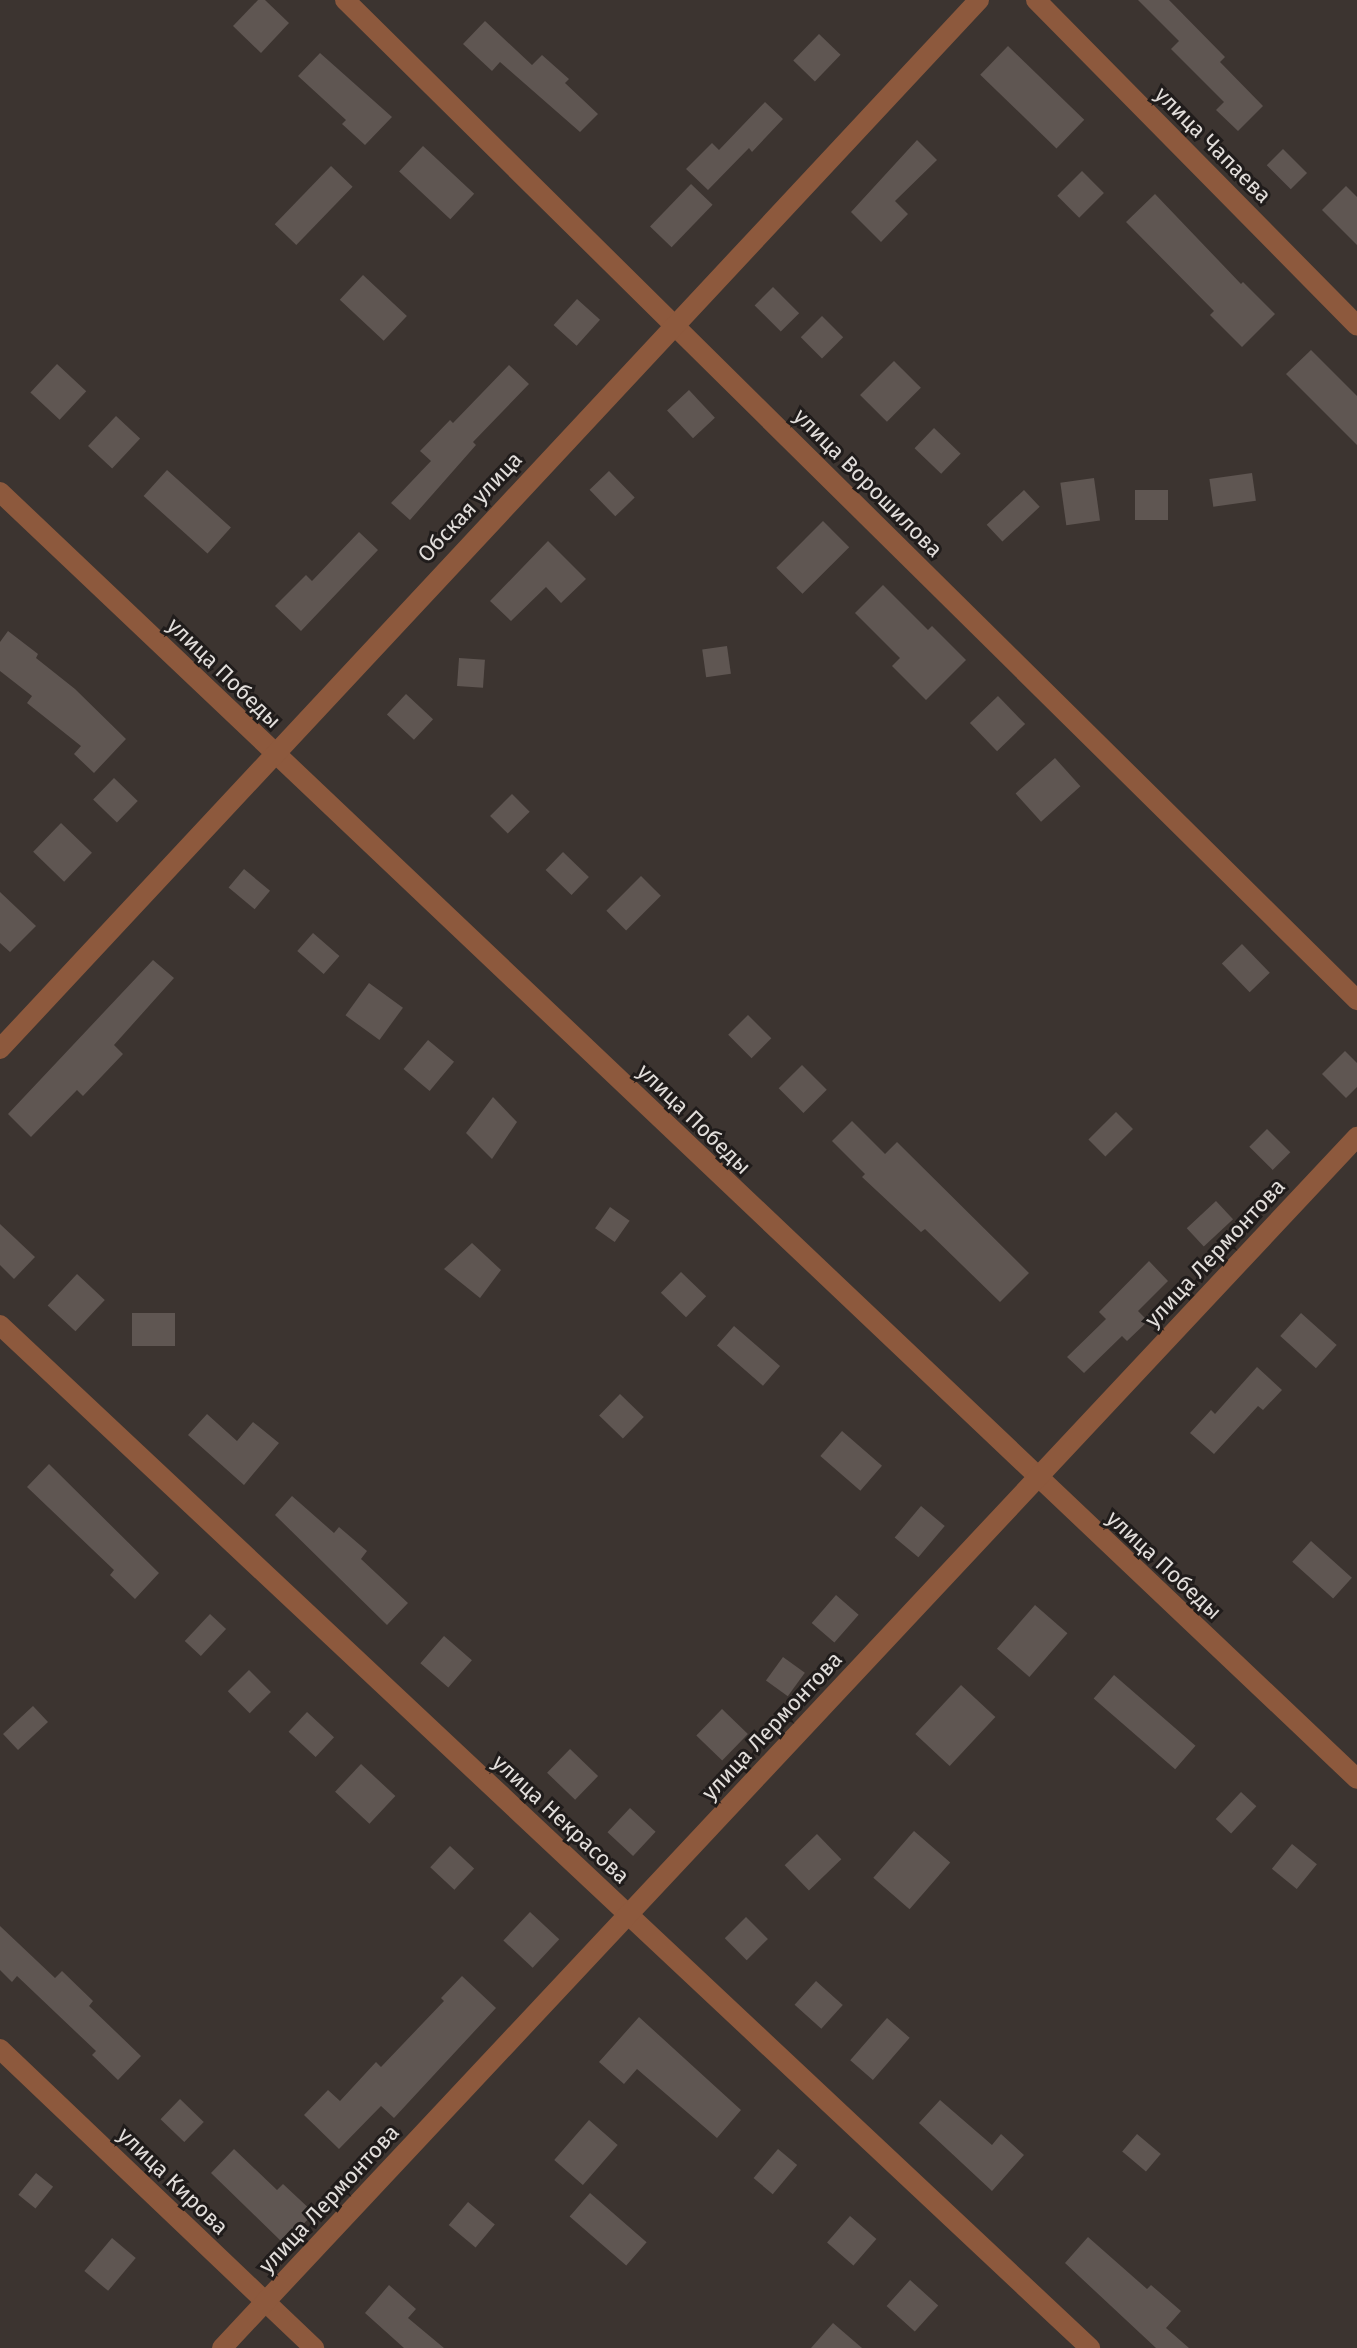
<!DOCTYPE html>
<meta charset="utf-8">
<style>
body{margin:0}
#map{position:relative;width:1357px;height:2348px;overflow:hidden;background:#3c3430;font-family:"Fira Sans",sans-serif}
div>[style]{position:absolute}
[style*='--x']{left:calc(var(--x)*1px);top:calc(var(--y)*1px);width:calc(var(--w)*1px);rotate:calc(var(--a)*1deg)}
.building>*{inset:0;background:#5f5652;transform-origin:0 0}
.street>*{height:20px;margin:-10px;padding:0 10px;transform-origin:10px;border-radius:10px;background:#8d593d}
span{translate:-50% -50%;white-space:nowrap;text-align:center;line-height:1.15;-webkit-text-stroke:6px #201c1b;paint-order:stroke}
.street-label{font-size:22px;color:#e2dedb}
</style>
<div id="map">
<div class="building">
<div style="clip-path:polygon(258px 0,265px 0,289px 23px,261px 53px,233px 26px)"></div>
<div style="clip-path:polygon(1138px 0,1169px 0,1225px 57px,1220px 62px,1263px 106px,1238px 131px,1216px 110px,1224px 102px,1171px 49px,1179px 41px)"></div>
<div style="clip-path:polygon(485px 21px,532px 65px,542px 55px,569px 79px,565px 83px,598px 114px,580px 132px,500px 62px,492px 71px,463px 44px)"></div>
<div style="left:819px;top:34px;width:30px;height:37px;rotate:44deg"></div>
<div style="left:1008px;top:46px;width:106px;height:40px;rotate:44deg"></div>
<div style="clip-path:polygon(320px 53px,392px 117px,365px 145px,342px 124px,346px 120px,298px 76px)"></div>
<div style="clip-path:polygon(765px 102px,783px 119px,752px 152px,749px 148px,708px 190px,686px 169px,712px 143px,719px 150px)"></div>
<div style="clip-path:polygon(917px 140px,937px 160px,895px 201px,908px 214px,881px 242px,851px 212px)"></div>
<div style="left:423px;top:146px;width:70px;height:35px;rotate:43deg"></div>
<div style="left:1283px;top:149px;width:34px;height:23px;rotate:45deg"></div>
<div style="left:331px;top:166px;width:30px;height:81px;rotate:44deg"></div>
<div style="left:1082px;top:171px;width:31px;height:35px;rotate:45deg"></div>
<div style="left:691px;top:184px;width:30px;height:59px;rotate:44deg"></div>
<div style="clip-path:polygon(1346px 186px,1357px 197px,1357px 245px,1322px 210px)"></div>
<div style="clip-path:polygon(1155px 194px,1241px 284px,1243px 282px,1275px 314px,1242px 347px,1210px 315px,1214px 311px,1126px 222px)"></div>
<div style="left:363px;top:275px;width:60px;height:34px;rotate:43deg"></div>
<div style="left:773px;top:287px;width:37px;height:26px;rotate:45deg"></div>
<div style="left:577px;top:299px;width:31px;height:35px;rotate:42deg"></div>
<div style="left:822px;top:316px;width:30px;height:30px;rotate:45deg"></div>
<div style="clip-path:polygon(1311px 350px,1357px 396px,1357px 445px,1286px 374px)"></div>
<div style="left:894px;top:361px;width:38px;height:48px;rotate:45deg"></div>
<div style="left:57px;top:364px;width:40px;height:39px;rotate:43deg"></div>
<div style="clip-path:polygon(509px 365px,529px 384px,473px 442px,476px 445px,410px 520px,391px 503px,431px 461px,420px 451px,450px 420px,453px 423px)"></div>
<div style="left:689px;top:390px;width:38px;height:30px;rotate:47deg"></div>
<div style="left:116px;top:416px;width:33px;height:41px;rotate:43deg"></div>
<div style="left:934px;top:428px;width:37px;height:28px;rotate:44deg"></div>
<div style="left:167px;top:470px;width:86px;height:35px;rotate:42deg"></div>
<div style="left:609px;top:471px;width:37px;height:27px;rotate:46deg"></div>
<div style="left:1252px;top:473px;width:28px;height:43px;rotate:82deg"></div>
<div style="left:1094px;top:478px;width:43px;height:34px;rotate:82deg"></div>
<div style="left:1024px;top:490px;width:23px;height:51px;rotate:47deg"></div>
<div style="left:1168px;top:490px;width:30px;height:33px;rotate:90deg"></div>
<div style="left:823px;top:521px;width:37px;height:66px;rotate:45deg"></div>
<div style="clip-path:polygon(359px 532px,378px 550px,301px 631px,275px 606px,306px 575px,312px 581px)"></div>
<div style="clip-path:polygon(548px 541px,586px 579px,561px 603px,546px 587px,511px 621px,490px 601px)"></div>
<div style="clip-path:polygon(883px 585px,928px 630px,932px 626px,966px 660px,926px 700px,892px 666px,900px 658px,855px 613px)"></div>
<div style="clip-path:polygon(8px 631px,38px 654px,36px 658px,75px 689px,126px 739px,94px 773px,74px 754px,81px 746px,27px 703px,32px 696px,0 671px,0 642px)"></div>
<div style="left:727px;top:646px;width:28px;height:25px;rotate:82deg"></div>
<div style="left:459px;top:658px;width:26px;height:28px;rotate:4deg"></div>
<div style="left:406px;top:694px;width:37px;height:28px;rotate:43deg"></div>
<div style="left:998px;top:696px;width:39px;height:39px;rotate:46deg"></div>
<div style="left:1055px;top:758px;width:38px;height:53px;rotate:48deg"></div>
<div style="left:114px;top:778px;width:33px;height:30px;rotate:44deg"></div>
<div style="left:512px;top:794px;width:25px;height:31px;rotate:45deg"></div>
<div style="left:61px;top:823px;width:43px;height:40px;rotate:44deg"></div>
<div style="left:563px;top:852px;width:36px;height:25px;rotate:44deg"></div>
<div style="left:244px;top:869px;width:34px;height:24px;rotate:40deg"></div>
<div style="left:641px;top:876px;width:28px;height:49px;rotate:45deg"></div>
<div style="clip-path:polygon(0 892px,36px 926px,10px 952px,0 943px)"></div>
<div style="left:313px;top:933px;width:35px;height:24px;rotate:41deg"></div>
<div style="left:1242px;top:944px;width:40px;height:28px;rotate:46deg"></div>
<div style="clip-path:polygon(153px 960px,174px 978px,114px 1045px,123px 1054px,83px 1096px,77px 1090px,31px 1137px,8px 1114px)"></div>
<div style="left:369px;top:983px;width:42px;height:40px;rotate:36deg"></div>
<div style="left:748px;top:1015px;width:33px;height:28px;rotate:45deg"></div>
<div style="left:428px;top:1040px;width:34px;height:38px;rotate:40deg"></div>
<div style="clip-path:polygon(1345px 1051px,1357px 1063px,1357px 1087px,1346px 1098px,1322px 1074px)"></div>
<div style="left:802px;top:1065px;width:35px;height:33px;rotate:45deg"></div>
<div style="clip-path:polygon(493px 1097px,517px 1122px,492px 1159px,466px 1133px)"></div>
<div style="left:1116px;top:1112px;width:24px;height:39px;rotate:45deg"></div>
<div style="clip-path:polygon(852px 1121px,885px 1154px,897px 1142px,1029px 1273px,1000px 1302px,925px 1229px,921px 1232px,862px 1177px,865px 1174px,832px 1141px)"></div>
<div style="left:1267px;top:1129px;width:33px;height:25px;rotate:45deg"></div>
<div style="left:1216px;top:1201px;width:25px;height:40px;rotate:47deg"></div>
<div style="left:610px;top:1207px;width:24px;height:26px;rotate:35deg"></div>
<div style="clip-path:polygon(0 1224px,35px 1257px,14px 1279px,0 1265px)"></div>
<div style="clip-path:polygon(472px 1243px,501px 1270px,480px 1298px,444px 1269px)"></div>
<div style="clip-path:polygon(1149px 1261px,1168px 1281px,1138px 1311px,1148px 1321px,1127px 1341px,1122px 1336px,1084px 1373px,1067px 1357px,1106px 1319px,1099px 1312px)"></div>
<div style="left:681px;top:1272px;width:35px;height:29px;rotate:44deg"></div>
<div style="left:77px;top:1274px;width:38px;height:43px;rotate:43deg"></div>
<div style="left:132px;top:1313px;width:43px;height:33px"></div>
<div style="left:1301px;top:1313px;width:48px;height:31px;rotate:42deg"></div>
<div style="left:734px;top:1326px;width:61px;height:26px;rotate:41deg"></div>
<div style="clip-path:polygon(1257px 1367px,1282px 1390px,1263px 1410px,1258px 1406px,1214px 1454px,1190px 1433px,1211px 1410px,1215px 1414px)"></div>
<div style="left:620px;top:1394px;width:33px;height:30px;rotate:44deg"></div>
<div style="clip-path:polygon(207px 1414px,237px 1441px,253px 1422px,279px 1443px,244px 1485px,188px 1435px)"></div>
<div style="left:842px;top:1431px;width:53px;height:33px;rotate:41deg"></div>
<div style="clip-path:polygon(49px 1464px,159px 1573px,135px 1599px,110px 1575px,114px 1570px,27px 1487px)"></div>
<div style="clip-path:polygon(292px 1496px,334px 1533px,339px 1527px,367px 1551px,361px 1559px,408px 1603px,387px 1625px,275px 1515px)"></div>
<div style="left:921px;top:1506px;width:31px;height:41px;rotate:40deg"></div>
<div style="left:1311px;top:1541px;width:55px;height:28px;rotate:42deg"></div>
<div style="left:836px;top:1595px;width:30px;height:37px;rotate:41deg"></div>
<div style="left:1035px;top:1605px;width:43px;height:58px;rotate:41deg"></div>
<div style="left:210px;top:1614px;width:22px;height:37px;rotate:43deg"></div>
<div style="left:444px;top:1636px;width:37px;height:36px;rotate:41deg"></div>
<div style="left:783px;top:1657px;width:27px;height:29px;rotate:36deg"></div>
<div style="left:249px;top:1670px;width:31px;height:30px;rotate:45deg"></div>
<div style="left:1114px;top:1675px;width:108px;height:31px;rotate:41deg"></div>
<div style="left:961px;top:1685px;width:47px;height:67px;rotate:43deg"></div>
<div style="left:33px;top:1706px;width:22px;height:41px;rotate:47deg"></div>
<div style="left:722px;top:1709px;width:36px;height:37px;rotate:44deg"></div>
<div style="left:307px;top:1712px;width:37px;height:27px;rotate:43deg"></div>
<div style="left:570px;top:1749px;width:39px;height:33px;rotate:44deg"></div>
<div style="left:361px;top:1764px;width:47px;height:38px;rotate:43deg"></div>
<div style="left:1241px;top:1792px;width:21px;height:37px;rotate:43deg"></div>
<div style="left:630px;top:1808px;width:35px;height:33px;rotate:43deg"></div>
<div style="left:914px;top:1831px;width:48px;height:62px;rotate:41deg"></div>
<div style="left:817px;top:1834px;width:35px;height:45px;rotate:46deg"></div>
<div style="left:1292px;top:1844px;width:32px;height:32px;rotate:39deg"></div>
<div style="left:450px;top:1846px;width:33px;height:29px;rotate:43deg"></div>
<div style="left:530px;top:1912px;width:40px;height:39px;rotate:43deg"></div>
<div style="left:746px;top:1917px;width:31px;height:30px;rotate:45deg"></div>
<div style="clip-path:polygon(0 1926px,55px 1978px,62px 1971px,93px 2001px,89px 2006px,141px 2056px,118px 2080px,92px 2055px,96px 2051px,17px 1976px,12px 1982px,0 1970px)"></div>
<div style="clip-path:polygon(462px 1976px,496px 2008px,394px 2118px,381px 2106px,339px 2149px,304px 2115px,328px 2090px,340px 2101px,376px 2062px,381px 2067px,444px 2001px,441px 1998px)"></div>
<div style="left:816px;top:1981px;width:36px;height:32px;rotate:42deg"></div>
<div style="clip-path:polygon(639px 2017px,741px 2110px,717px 2138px,637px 2069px,624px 2084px,599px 2062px)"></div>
<div style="left:887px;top:2018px;width:30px;height:56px;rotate:41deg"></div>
<div style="left:180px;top:2099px;width:33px;height:28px;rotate:44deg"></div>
<div style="clip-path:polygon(940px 2100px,992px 2145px,1001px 2134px,1024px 2155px,992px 2191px,919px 2123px)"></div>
<div style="left:589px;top:2120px;width:38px;height:53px;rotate:41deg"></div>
<div style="left:1137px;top:2134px;width:31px;height:23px;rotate:40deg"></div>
<div style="clip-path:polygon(234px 2149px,277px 2190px,283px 2184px,314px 2213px,284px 2244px,211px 2173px)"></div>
<div style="left:778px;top:2149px;width:25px;height:38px;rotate:40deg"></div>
<div style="left:36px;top:2173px;width:22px;height:28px;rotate:39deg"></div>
<div style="left:590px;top:2193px;width:75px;height:31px;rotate:41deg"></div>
<div style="left:468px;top:2202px;width:35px;height:30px;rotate:40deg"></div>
<div style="left:850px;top:2216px;width:35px;height:35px;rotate:41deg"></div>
<div style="clip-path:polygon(1088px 2237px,1147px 2289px,1151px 2285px,1181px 2311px,1166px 2328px,1189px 2348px,1156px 2348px,1065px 2263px)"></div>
<div style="left:112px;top:2238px;width:31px;height:43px;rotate:40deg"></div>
<div style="left:910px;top:2280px;width:38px;height:35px;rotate:42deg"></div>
<div style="clip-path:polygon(389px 2285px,416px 2309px,408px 2318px,444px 2348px,404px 2348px,365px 2313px)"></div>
<div style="clip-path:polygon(833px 2323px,862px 2348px,811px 2348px)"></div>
</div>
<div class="street">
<div style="--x:345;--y:0;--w:1423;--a:44.66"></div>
<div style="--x:1036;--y:0;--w:457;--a:45.4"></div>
<div style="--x:0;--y:492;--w:1870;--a:43.48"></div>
<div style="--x:0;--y:1049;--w:1435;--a:-46.98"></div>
<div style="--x:0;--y:1325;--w:1495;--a:43.18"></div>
<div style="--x:0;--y:2049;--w:434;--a:43.6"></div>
<div style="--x:222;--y:2348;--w:1660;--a:-46.86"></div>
</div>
<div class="street-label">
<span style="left:1213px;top:145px;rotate:45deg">улица Чапаева</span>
<span style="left:868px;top:483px;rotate:45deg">улица Ворошилова</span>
<span style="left:470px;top:507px;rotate:-47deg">Обская улица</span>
<span style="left:224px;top:673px;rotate:44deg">улица Победы</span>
<span style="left:694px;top:1119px;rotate:44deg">улица Победы</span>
<span style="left:1215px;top:1253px;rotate:-47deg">улица Лермонтова</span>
<span style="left:1164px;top:1565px;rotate:43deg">улица Победы</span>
<span style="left:772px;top:1726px;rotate:-47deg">улица Лермонтова</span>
<span style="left:561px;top:1819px;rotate:43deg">улица Некрасова</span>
<span style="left:173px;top:2181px;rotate:44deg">улица Кирова</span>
<span style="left:329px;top:2199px;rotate:-47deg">улица Лермонтова</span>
</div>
</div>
